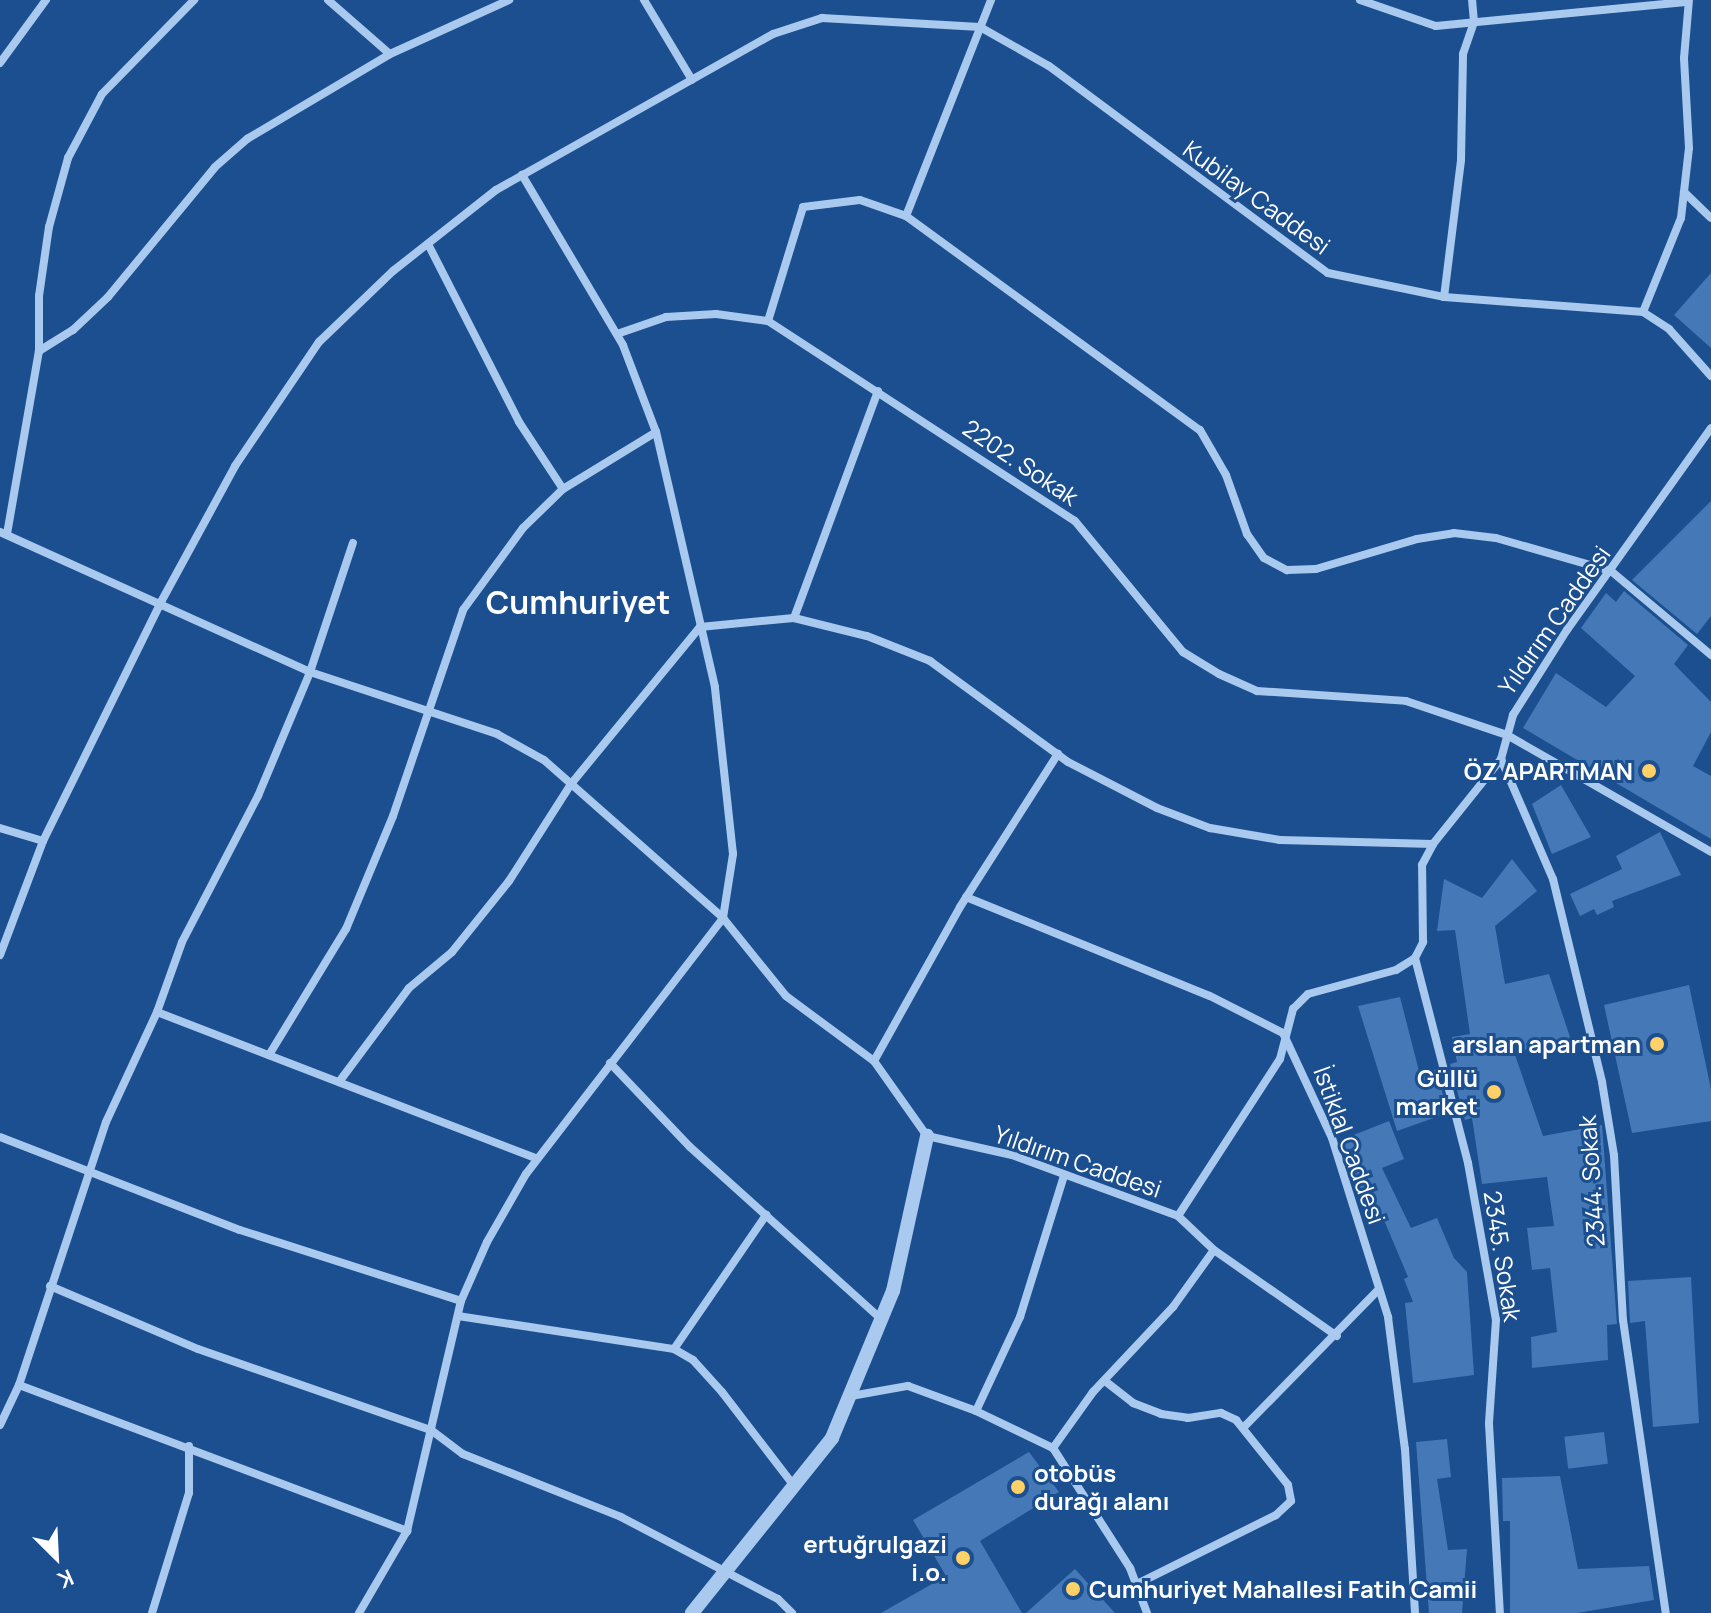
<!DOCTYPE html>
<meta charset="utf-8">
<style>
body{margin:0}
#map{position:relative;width:1711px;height:1613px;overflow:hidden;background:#1b4f8f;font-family:Manrope,sans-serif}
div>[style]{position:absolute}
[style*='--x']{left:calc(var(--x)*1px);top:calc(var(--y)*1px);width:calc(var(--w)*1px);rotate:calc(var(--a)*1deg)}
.building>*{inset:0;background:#4478b7;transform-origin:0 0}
.minor>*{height:8px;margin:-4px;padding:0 4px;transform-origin:4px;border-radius:4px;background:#a9c9ee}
.tertiary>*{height:14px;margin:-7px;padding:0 7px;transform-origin:7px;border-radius:7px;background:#a9c9ee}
.dots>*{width:22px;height:22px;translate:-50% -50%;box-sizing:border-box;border:4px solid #1b4f8f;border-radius:50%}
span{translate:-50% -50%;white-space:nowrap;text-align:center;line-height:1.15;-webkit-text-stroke:6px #1b4f8f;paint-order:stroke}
.street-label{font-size:24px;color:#fff}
.poi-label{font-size:24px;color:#fff;font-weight:700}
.right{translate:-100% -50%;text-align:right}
.left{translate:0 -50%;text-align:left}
.district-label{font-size:32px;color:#fff;font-weight:700}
.north{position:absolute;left:16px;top:1517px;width:80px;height:80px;-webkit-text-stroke:6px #1b4f8f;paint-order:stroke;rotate:156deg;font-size:22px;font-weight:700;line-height:32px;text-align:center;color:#fff}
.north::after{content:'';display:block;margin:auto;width:28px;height:36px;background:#fff;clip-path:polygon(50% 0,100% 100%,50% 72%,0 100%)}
</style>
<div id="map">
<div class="building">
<div style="clip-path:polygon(1711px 273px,1711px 348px,1674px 315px)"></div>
<div style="clip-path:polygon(1711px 501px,1711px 616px,1697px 634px,1632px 580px)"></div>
<div style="clip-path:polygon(1624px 591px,1688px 645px,1674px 664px,1711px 702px,1711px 732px,1693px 766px,1711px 776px,1711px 839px,1523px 728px,1556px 673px,1606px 707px,1635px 676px,1581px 628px,1606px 593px,1616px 602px)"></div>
<div style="clip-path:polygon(1561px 785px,1591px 837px,1552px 854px,1532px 804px)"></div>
<div style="clip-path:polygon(1660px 832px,1681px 875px,1612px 901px,1614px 907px,1597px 915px,1594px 909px,1580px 916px,1570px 894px,1622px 869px,1616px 856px)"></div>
<div style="clip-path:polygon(1512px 859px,1537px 891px,1495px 926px,1505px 984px,1549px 974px,1571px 1040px,1514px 1052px,1543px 1136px,1602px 1125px,1617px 1324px,1607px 1325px,1608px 1360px,1532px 1368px,1531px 1337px,1557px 1332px,1550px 1268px,1532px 1270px,1527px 1228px,1554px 1226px,1547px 1177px,1482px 1184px,1472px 1118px,1465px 1120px,1450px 1064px,1457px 1062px,1452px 1037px,1470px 1034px,1455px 930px,1437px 931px,1444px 879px,1482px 898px)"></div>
<div style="clip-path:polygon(1689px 985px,1711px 1089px,1711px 1121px,1632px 1133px,1604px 1005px)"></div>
<div style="clip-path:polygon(1400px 997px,1420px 1075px,1436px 1069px,1448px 1113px,1397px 1131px,1358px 1006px)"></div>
<div style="clip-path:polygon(1389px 1121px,1404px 1159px,1382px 1168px,1411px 1228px,1437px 1218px,1454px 1258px,1467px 1272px,1474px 1375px,1413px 1383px,1405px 1303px,1413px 1302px,1404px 1279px,1408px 1277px,1381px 1213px,1369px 1218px,1341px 1140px)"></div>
<div style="clip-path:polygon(1691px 1277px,1699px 1423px,1653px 1427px,1645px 1321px,1630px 1323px,1628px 1281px)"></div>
<div style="left:1604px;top:1432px;width:32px;height:40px;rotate:83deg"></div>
<div style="clip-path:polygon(1447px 1439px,1451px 1477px,1437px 1479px,1448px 1550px,1467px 1549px,1462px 1613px,1429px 1613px,1416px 1442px)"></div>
<div style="clip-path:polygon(1029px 1452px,1059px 1492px,980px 1541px,1022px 1613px,881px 1613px,946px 1576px,913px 1520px)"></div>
<div style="clip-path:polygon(1560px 1476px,1578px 1569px,1649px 1566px,1654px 1600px,1577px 1613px,1510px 1613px,1510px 1521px,1503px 1521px,1502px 1478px)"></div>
<div style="clip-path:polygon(1075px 1569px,1115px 1613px,1026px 1613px)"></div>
</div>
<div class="minor">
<div style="--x:328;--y:0;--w:82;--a:41.1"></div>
<div style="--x:644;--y:0;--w:93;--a:59"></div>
<div style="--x:1360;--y:0;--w:80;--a:18.9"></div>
<div style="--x:1436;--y:26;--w:251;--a:-5.5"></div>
<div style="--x:0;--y:63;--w:78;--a:-53.9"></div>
<div style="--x:1684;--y:192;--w:37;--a:44"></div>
<div style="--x:906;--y:216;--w:232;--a:-68.5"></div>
<div style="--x:428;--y:244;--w:200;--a:62.9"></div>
<div style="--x:519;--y:422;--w:80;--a:56.7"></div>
<div style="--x:1444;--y:297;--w:138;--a:-82.9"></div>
<div style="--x:1461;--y:160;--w:106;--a:-88.9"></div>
<div style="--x:1463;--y:54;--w:34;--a:-71"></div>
<div style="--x:1474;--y:22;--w:22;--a:-95"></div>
<div style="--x:1643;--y:312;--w:101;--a:-68"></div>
<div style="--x:1681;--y:218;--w:70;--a:-83.5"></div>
<div style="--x:1689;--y:148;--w:90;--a:-93.2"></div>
<div style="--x:1684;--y:58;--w:58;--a:-85.1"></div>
<div style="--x:768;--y:321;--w:119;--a:-72.9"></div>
<div style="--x:803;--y:207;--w:57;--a:-7"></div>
<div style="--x:860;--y:200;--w:49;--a:19.2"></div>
<div style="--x:906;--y:216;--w:364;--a:36.1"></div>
<div style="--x:1200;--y:430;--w:52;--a:60"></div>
<div style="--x:1226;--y:475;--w:63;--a:70.4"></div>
<div style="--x:1247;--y:534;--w:29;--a:55"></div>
<div style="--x:1264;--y:558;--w:26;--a:28"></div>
<div style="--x:1287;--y:570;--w:29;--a:-2"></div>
<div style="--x:1316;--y:569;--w:105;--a:-16.5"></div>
<div style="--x:1417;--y:539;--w:37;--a:-9"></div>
<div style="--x:1454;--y:533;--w:42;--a:6.8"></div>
<div style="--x:1496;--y:538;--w:120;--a:16"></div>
<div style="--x:1611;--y:571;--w:131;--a:40"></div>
<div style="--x:617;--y:334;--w:52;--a:-19.1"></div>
<div style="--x:666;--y:317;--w:50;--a:-3.4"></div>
<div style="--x:716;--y:314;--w:52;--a:7.7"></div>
<div style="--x:768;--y:321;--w:366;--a:33.1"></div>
<div style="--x:1075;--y:521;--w:170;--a:50.5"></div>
<div style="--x:1183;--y:652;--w:42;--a:31.4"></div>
<div style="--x:1219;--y:674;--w:42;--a:24.1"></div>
<div style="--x:1257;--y:691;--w:149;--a:3.8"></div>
<div style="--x:1406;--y:701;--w:107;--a:18.6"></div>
<div style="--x:1507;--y:735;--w:235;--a:29.8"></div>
<div style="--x:39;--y:351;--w:40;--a:-32"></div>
<div style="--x:73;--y:330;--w:48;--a:-43.3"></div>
<div style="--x:108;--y:297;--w:168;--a:-50.5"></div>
<div style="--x:215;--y:167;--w:43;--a:-41.2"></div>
<div style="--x:247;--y:139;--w:166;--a:-30.7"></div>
<div style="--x:390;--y:54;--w:131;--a:-24.4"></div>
<div style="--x:0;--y:532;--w:340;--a:24.3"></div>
<div style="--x:310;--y:672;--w:197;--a:18.3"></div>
<div style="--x:497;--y:734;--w:54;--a:29"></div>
<div style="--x:544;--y:760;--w:239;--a:41.4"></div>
<div style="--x:723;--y:918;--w:100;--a:51.1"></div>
<div style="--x:786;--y:996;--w:109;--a:36.5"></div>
<div style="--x:874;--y:1061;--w:92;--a:54.8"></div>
<div style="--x:927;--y:1136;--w:87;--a:12.6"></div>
<div style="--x:1012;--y:1155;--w:177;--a:20.2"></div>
<div style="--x:1178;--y:1216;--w:50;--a:43.4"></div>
<div style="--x:1214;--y:1250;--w:150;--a:35"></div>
<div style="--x:7;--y:534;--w:186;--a:-80.1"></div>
<div style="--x:39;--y:351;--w:55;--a:-90"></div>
<div style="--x:39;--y:296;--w:70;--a:-81.8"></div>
<div style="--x:49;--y:227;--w:72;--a:-74.6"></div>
<div style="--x:68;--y:158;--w:72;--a:-62"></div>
<div style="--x:102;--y:94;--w:132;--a:-45.6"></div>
<div style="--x:794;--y:618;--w:242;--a:-69.7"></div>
<div style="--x:1501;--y:759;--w:131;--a:66.6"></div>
<div style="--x:1553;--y:879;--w:209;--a:76.4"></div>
<div style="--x:1602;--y:1082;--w:74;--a:80.7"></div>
<div style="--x:1614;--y:1155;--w:165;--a:86.9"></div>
<div style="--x:1623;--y:1320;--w:296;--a:81.7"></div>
<div style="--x:0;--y:828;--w:45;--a:16.8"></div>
<div style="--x:966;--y:897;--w:263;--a:22.1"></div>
<div style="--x:1210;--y:996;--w:82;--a:26.9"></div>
<div style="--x:1283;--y:1033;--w:116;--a:65"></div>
<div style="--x:1332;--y:1138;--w:188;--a:72.6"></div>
<div style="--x:1388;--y:1317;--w:133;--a:82.7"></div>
<div style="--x:1405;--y:1449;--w:164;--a:86.5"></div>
<div style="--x:0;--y:955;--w:122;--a:-69.3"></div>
<div style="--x:43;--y:841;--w:267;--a:-63.7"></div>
<div style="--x:161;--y:602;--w:155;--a:-61.4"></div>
<div style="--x:235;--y:466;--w:150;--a:-55.9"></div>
<div style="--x:319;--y:342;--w:103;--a:-43.8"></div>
<div style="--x:393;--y:271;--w:131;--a:-38.2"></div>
<div style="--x:496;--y:190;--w:318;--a:-29.4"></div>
<div style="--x:773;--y:34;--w:52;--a:-18.1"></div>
<div style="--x:822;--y:18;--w:158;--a:3.3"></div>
<div style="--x:980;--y:27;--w:79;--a:29.5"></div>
<div style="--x:1049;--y:66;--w:347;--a:36.6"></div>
<div style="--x:1328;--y:273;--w:118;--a:11.7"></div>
<div style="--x:1444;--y:297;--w:200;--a:4.3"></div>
<div style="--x:1643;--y:312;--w:31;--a:33"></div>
<div style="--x:1669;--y:329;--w:63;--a:48.2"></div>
<div style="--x:1415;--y:958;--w:212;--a:75.5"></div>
<div style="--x:1468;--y:1163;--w:159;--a:79.9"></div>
<div style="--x:1496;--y:1320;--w:104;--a:93.9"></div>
<div style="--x:1489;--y:1424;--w:189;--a:86.7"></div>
<div style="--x:157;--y:1012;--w:407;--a:21.1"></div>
<div style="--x:269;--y:1055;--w:148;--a:-58.6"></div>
<div style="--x:346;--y:929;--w:122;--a:-67.4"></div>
<div style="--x:393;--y:816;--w:218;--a:-71.2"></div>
<div style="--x:463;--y:610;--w:102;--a:-53.8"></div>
<div style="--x:523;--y:528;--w:56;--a:-44.3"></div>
<div style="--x:563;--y:489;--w:109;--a:-31.5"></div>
<div style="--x:874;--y:1061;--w:176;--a:-60.8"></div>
<div style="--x:960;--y:907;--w:182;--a:-57.4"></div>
<div style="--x:610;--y:1063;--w:116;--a:46.4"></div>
<div style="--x:690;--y:1147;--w:258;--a:42"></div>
<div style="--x:339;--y:1082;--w:117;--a:-53.3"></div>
<div style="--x:409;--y:988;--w:56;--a:-39.9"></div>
<div style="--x:452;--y:952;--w:91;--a:-51.2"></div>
<div style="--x:509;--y:881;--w:115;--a:-57.4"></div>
<div style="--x:571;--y:784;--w:203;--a:-50.6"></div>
<div style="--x:700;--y:627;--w:94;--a:-5.5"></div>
<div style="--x:794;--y:618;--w:75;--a:13.9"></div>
<div style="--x:867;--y:636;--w:68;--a:21.6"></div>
<div style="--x:930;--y:661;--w:171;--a:36.2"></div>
<div style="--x:1068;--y:762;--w:100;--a:27.3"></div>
<div style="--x:1157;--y:808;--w:57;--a:20.7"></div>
<div style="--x:1210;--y:828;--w:71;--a:9.7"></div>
<div style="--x:1280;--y:840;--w:153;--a:1.5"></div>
<div style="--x:0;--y:1137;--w:257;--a:21.2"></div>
<div style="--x:240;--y:1230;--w:232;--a:17.8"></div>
<div style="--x:1178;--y:1216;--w:187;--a:-57"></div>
<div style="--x:1280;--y:1059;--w:52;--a:-75.4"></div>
<div style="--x:1293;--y:1009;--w:21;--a:-45"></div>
<div style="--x:1308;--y:994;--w:91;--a:-15.3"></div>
<div style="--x:1396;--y:970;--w:22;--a:-32"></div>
<div style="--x:1415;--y:958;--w:18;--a:-63"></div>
<div style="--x:1423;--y:942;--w:77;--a:-90.7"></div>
<div style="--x:1422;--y:865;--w:24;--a:-62"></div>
<div style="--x:1433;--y:844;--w:109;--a:-51.3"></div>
<div style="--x:1501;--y:759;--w:46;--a:-74.7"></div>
<div style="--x:1513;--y:715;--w:101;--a:-57.6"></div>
<div style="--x:1567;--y:630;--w:248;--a:-54.5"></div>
<div style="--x:50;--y:1286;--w:161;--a:23.1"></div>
<div style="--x:198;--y:1349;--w:247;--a:19.2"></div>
<div style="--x:431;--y:1430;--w:40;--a:37"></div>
<div style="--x:463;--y:1454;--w:170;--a:21.7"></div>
<div style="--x:621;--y:1517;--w:177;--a:27.6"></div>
<div style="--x:778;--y:1599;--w:20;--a:45"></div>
<div style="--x:458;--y:1316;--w:219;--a:8.7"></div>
<div style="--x:674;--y:1349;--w:22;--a:30"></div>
<div style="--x:693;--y:1360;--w:43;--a:47.8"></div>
<div style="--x:722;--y:1392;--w:118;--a:52.5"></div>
<div style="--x:674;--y:1349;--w:163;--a:-55.5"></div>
<div style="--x:1105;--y:1381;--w:36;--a:38"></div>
<div style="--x:1133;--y:1403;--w:30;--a:21"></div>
<div style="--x:1161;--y:1414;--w:27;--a:8"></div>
<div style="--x:1188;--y:1418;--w:33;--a:-9"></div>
<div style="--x:1221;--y:1413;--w:17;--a:25"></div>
<div style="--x:1236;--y:1420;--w:83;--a:51.3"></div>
<div style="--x:1288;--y:1485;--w:16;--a:79"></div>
<div style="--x:1291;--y:1501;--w:21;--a:137"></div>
<div style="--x:1276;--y:1515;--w:155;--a:153.6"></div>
<div style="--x:19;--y:1385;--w:415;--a:20.6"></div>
<div style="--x:851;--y:1396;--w:58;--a:-10"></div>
<div style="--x:908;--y:1386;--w:72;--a:20.2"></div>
<div style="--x:976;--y:1411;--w:85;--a:25.7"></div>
<div style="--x:1053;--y:1448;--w:143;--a:57.3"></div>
<div style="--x:1130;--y:1568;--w:48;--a:69.3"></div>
<div style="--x:976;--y:1411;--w:104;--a:-64.9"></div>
<div style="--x:1020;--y:1317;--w:148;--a:-72.7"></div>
<div style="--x:0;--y:1425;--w:44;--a:-64.6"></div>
<div style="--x:19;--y:1385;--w:277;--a:-71.7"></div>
<div style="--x:106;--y:1122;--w:121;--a:-65.1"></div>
<div style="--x:157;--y:1012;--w:74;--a:-70.3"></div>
<div style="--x:182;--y:942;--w:165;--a:-62.5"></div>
<div style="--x:258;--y:796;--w:134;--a:-67.2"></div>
<div style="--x:310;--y:672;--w:136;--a:-71.6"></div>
<div style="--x:1243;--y:1428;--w:194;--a:-45.6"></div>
<div style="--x:1053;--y:1448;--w:69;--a:-54.5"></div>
<div style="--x:1093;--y:1392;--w:117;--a:-46.7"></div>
<div style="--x:1173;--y:1307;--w:70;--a:-54.3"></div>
<div style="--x:152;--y:1613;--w:126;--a:-72.9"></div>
<div style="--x:189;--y:1493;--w:47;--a:-90"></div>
<div style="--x:359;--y:1613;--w:95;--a:-59.7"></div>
<div style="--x:407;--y:1531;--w:236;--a:-76.8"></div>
<div style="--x:461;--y:1301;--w:64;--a:-66.2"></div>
<div style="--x:487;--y:1242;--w:78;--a:-60.2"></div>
<div style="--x:526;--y:1174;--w:323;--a:-52.4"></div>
<div style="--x:723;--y:918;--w:65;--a:-81.1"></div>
<div style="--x:733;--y:854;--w:168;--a:-96.2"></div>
<div style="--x:715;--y:687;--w:262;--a:-103"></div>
<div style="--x:656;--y:432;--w:93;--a:-110.8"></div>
<div style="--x:623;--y:345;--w:198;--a:-120.7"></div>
</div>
<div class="tertiary">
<div style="--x:692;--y:1613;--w:224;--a:-51.3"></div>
<div style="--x:832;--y:1438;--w:159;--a:-67.5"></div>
<div style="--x:893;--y:1291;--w:159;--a:-77.6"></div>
</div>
<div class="dots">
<div style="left:1649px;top:771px;background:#ffd166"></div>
<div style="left:1657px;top:1044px;background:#ffd166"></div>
<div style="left:1494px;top:1092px;background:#ffd166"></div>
<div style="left:1018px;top:1487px;background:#ffd166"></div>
<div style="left:963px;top:1558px;background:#ffd166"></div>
<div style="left:1073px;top:1589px;background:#ffd166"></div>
</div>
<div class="street-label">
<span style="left:1257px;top:197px;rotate:36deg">Kubilay Caddesi</span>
<span style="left:1021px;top:462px;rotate:34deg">2202. Sokak</span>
<span style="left:1554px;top:620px;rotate:-55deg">Yıldırım Caddesi</span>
<span style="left:1350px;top:1145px;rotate:70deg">İstiklal Caddesi</span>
<span style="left:1078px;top:1161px;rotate:19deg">Yıldırım Caddesi</span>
<span style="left:1591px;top:1181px;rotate:-94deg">2344. Sokak</span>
<span style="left:1503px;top:1256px;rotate:81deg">2345. Sokak</span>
</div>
<div class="poi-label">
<span class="right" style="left:1633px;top:771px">ÖZ APARTMAN</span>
<span class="right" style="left:1641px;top:1044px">arslan apartman</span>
<span class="right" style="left:1478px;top:1092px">Güllü<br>market</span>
<span class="left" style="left:1034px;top:1487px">otobüs<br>durağı alanı</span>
<span class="right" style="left:947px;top:1558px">ertuğrulgazi<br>i.o.</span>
<span class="left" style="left:1089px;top:1589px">Cumhuriyet Mahallesi Fatih Camii</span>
</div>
<div class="district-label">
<span style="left:578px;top:602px">Cumhuriyet</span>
</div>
<div class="north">K</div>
</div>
